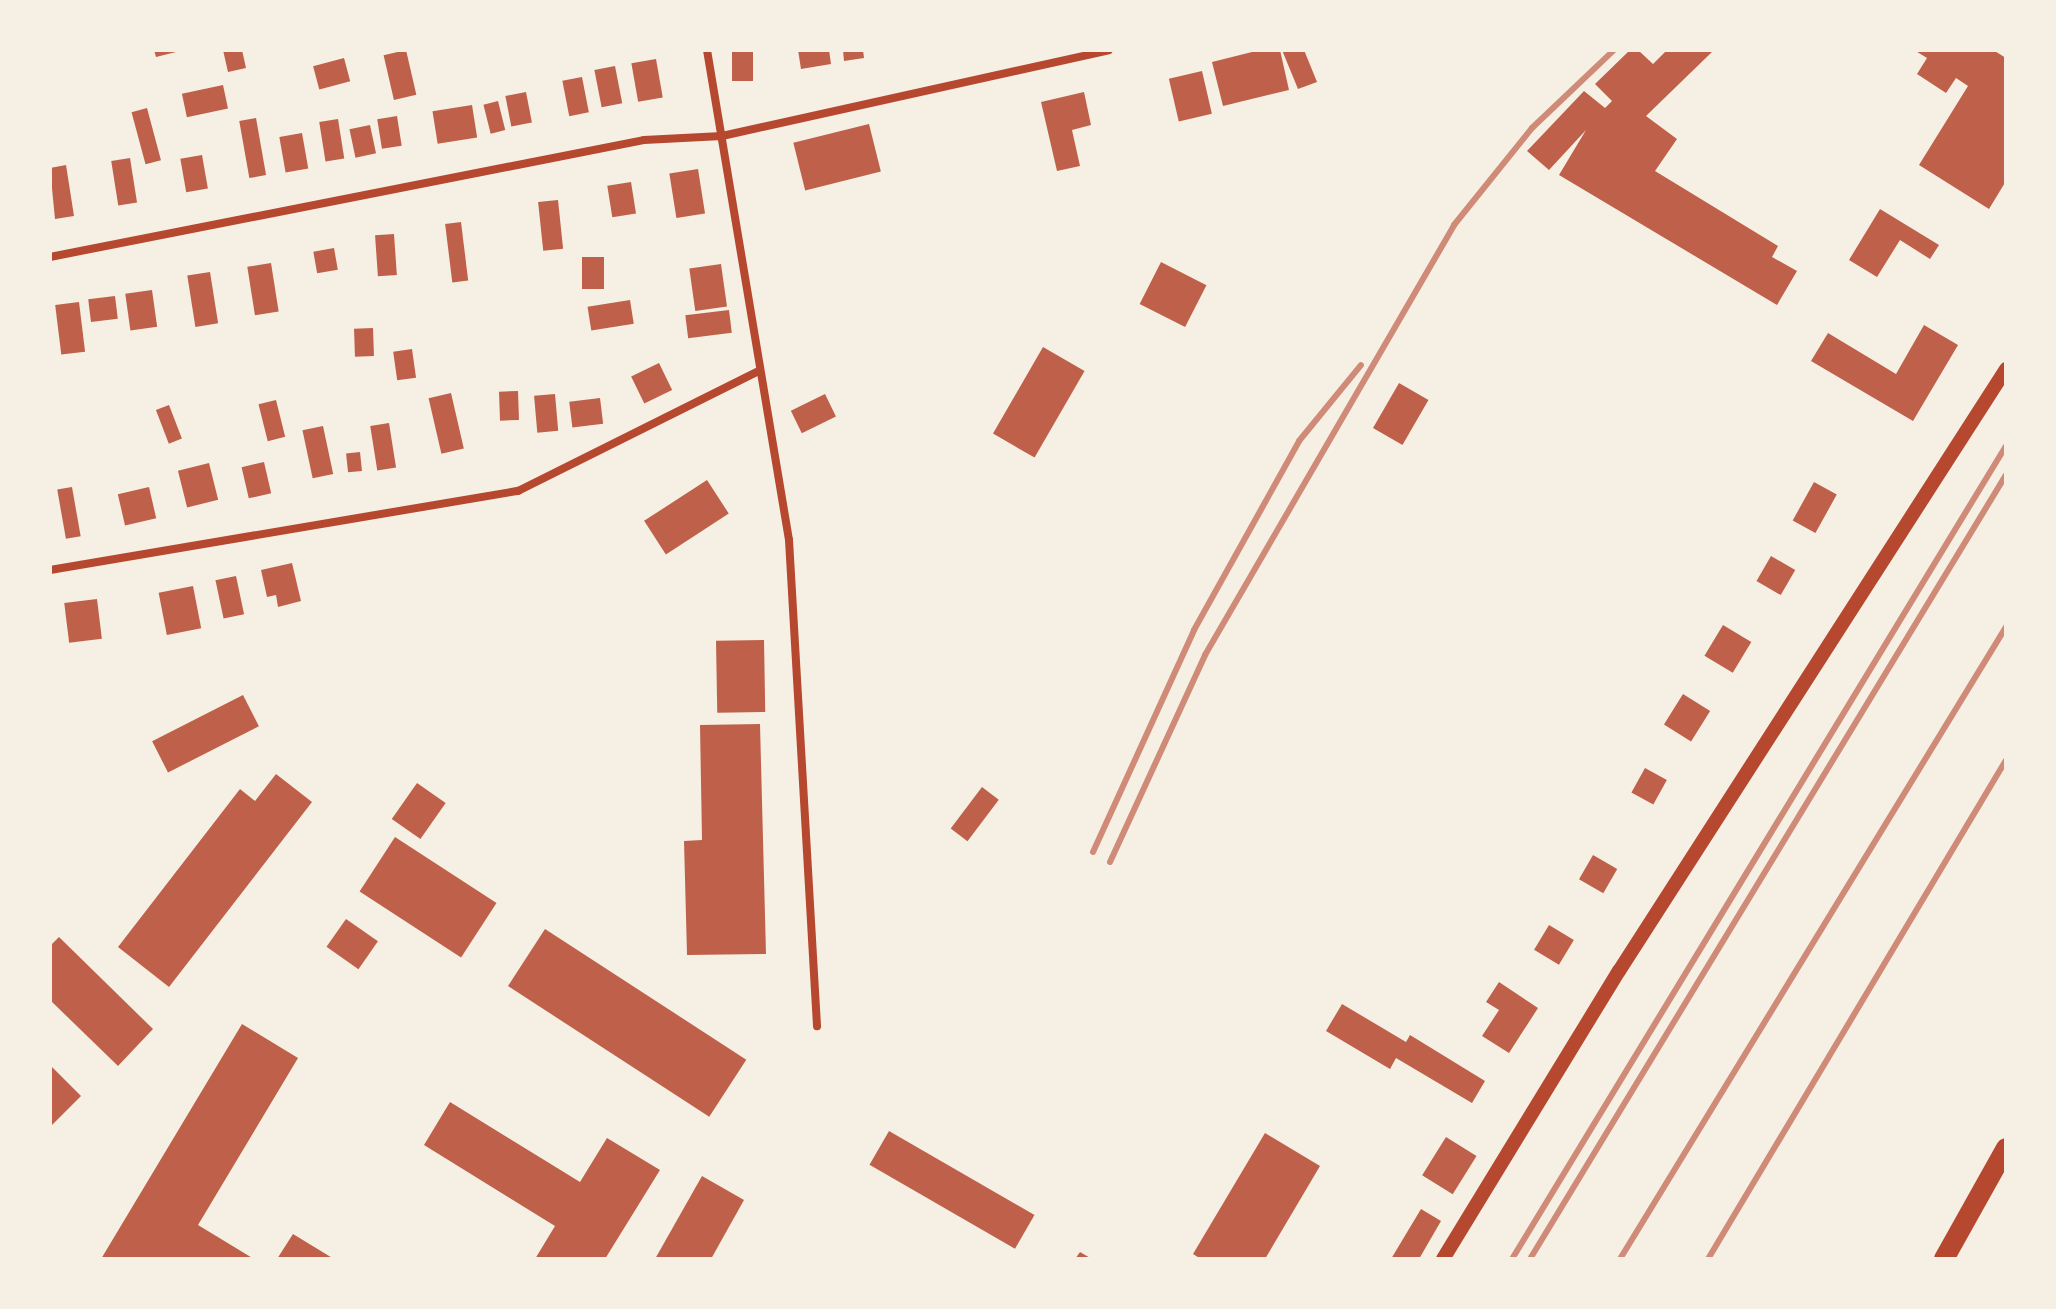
<!DOCTYPE html>
<style>
body{margin:0}
#map{position:relative;width:2056px;height:1309px;overflow:hidden;background:#f6efe4;font-family:Arial,sans-serif}
div>[style]{position:absolute}
[style*='--x']{left:calc(var(--x)*1px);top:calc(var(--y)*1px);width:calc(var(--w)*1px);rotate:calc(var(--a)*1deg)}
.building>*{inset:0;background:#bf614a;transform-origin:0 0}
.minor>*{height:8px;margin:-4px;padding:0 4px;transform-origin:4px;border-radius:4px;background:#b5482f}
.tertiary>*{height:14px;margin:-7px;padding:0 7px;transform-origin:7px;border-radius:7px;background:#b5482f}
.primary>*{height:20px;margin:-10px;padding:0 10px;transform-origin:10px;border-radius:10px;background:#b5482f}
.rail>*{height:6px;margin:-3px;padding:0 3px;transform-origin:3px;border-radius:3px;background:#cf8b77}
span{translate:-50% -50%;white-space:nowrap;text-align:center;line-height:1.15;-webkit-text-stroke:6px #f6efe4;paint-order:stroke}
.frame{position:absolute;inset:0;border:52px solid #f6efe4;pointer-events:none}
</style>
<div id="map">
<div class="building">
<div style="clip-path:polygon(154px 50px,180px 50px,180px 51px,156px 57px)"></div>
<div style="clip-path:polygon(223px 50px,242px 50px,246px 68px,228px 72px)"></div>
<div style="left:406px;top:50px;width:46px;height:23px;rotate:77deg"></div>
<div style="left:732px;top:50px;width:21px;height:31px"></div>
<div style="clip-path:polygon(798px 50px,829px 50px,831px 64px,801px 69px)"></div>
<div style="clip-path:polygon(843px 50px,863px 50px,864px 58px,844px 61px)"></div>
<div style="clip-path:polygon(1260px 50px,1280px 50px,1289px 90px,1223px 106px,1212px 62px)"></div>
<div style="clip-path:polygon(1282px 50px,1304px 50px,1317px 82px,1298px 89px)"></div>
<div style="clip-path:polygon(1630px 50px,1638px 50px,1653px 64px,1667px 50px,1714px 50px,1646px 116px,1677px 139px,1655px 171px,1778px 246px,1772px 257px,1797px 271px,1777px 305px,1559px 175px,1586px 130px,1549px 170px,1527px 151px,1584px 91px,1605px 108px,1612px 101px,1595px 84px)"></div>
<div style="clip-path:polygon(1914px 50px,1993px 50px,2006px 58px,2006px 181px,1989px 209px,1919px 165px,1968px 86px,1956px 78px,1946px 93px,1917px 74px,1927px 58px)"></div>
<div style="left:344px;top:58px;width:24px;height:32px;rotate:75deg"></div>
<div style="left:656px;top:59px;width:39px;height:25px;rotate:80deg"></div>
<div style="left:615px;top:66px;width:38px;height:21px;rotate:79deg"></div>
<div style="left:1202px;top:71px;width:44px;height:34px;rotate:77deg"></div>
<div style="left:582px;top:77px;width:36px;height:20px;rotate:79deg"></div>
<div style="left:223px;top:85px;width:24px;height:42px;rotate:78deg"></div>
<div style="left:526px;top:92px;width:31px;height:21px;rotate:79deg"></div>
<div style="clip-path:polygon(1084px 92px,1091px 125px,1072px 130px,1080px 166px,1057px 171px,1041px 102px)"></div>
<div style="left:498px;top:101px;width:30px;height:15px;rotate:76deg"></div>
<div style="left:472px;top:105px;width:33px;height:40px;rotate:81deg"></div>
<div style="left:147px;top:108px;width:54px;height:16px;rotate:75deg"></div>
<div style="left:397px;top:116px;width:30px;height:20px;rotate:81deg"></div>
<div style="left:256px;top:118px;width:58px;height:17px;rotate:80deg"></div>
<div style="left:338px;top:119px;width:40px;height:19px;rotate:81deg"></div>
<div style="left:869px;top:124px;width:49px;height:78px;rotate:76deg"></div>
<div style="left:370px;top:125px;width:29px;height:21px;rotate:78deg"></div>
<div style="left:302px;top:133px;width:36px;height:23px;rotate:80deg"></div>
<div style="left:202px;top:155px;width:34px;height:22px;rotate:80deg"></div>
<div style="left:130px;top:158px;width:45px;height:19px;rotate:81deg"></div>
<div style="clip-path:polygon(66px 165px,74px 216px,55px 219px,50px 168px)"></div>
<div style="left:698px;top:169px;width:45px;height:29px;rotate:81deg"></div>
<div style="left:631px;top:182px;width:32px;height:24px;rotate:81deg"></div>
<div style="left:558px;top:200px;width:49px;height:20px;rotate:84deg"></div>
<div style="clip-path:polygon(1880px 209px,1939px 245px,1930px 259px,1900px 240px,1877px 277px,1849px 260px)"></div>
<div style="left:461px;top:222px;width:59px;height:16px;rotate:83deg"></div>
<div style="left:394px;top:234px;width:41px;height:19px;rotate:86deg"></div>
<div style="left:334px;top:248px;width:22px;height:21px;rotate:80deg"></div>
<div style="left:582px;top:257px;width:22px;height:32px"></div>
<div style="left:1161px;top:262px;width:51px;height:47px;rotate:27deg"></div>
<div style="left:271px;top:263px;width:49px;height:24px;rotate:81deg"></div>
<div style="left:721px;top:264px;width:43px;height:32px;rotate:82deg"></div>
<div style="left:210px;top:272px;width:52px;height:23px;rotate:81deg"></div>
<div style="left:152px;top:290px;width:37px;height:27px;rotate:82deg"></div>
<div style="left:115px;top:296px;width:23px;height:27px;rotate:83deg"></div>
<div style="left:630px;top:300px;width:24px;height:43px;rotate:81deg"></div>
<div style="left:79px;top:302px;width:50px;height:24px;rotate:83deg"></div>
<div style="left:729px;top:310px;width:23px;height:44px;rotate:83deg"></div>
<div style="clip-path:polygon(1924px 325px,1958px 345px,1913px 421px,1811px 361px,1828px 333px,1896px 374px)"></div>
<div style="left:373px;top:328px;width:28px;height:19px;rotate:88deg"></div>
<div style="left:1043px;top:347px;width:48px;height:100px;rotate:30deg"></div>
<div style="left:412px;top:349px;width:29px;height:19px;rotate:82deg"></div>
<div style="left:659px;top:363px;width:30px;height:31px;rotate:64deg"></div>
<div style="left:1399px;top:383px;width:34px;height:52px;rotate:30deg"></div>
<div style="left:518px;top:391px;width:29px;height:19px;rotate:88deg"></div>
<div style="left:451px;top:393px;width:57px;height:23px;rotate:77deg"></div>
<div style="left:555px;top:394px;width:37px;height:21px;rotate:85deg"></div>
<div style="left:825px;top:394px;width:25px;height:38px;rotate:64deg"></div>
<div style="left:600px;top:398px;width:26px;height:31px;rotate:83deg"></div>
<div style="left:276px;top:400px;width:38px;height:18px;rotate:76deg"></div>
<div style="left:169px;top:405px;width:36px;height:14px;rotate:69deg"></div>
<div style="left:389px;top:423px;width:45px;height:19px;rotate:81deg"></div>
<div style="left:323px;top:426px;width:49px;height:21px;rotate:78deg"></div>
<div style="left:360px;top:452px;width:19px;height:14px;rotate:84deg"></div>
<div style="left:264px;top:462px;width:32px;height:23px;rotate:77deg"></div>
<div style="left:209px;top:463px;width:38px;height:32px;rotate:76deg"></div>
<div style="left:707px;top:480px;width:40px;height:75px;rotate:57deg"></div>
<div style="left:1814px;top:482px;width:26px;height:44px;rotate:29deg"></div>
<div style="left:72px;top:487px;width:50px;height:15px;rotate:80deg"></div>
<div style="left:149px;top:487px;width:32px;height:32px;rotate:77deg"></div>
<div style="left:1771px;top:556px;width:28px;height:29px;rotate:30deg"></div>
<div style="clip-path:polygon(292px 563px,301px 601px,278px 607px,276px 595px,267px 597px,261px 570px)"></div>
<div style="left:236px;top:576px;width:39px;height:21px;rotate:78deg"></div>
<div style="left:193px;top:586px;width:43px;height:35px;rotate:79deg"></div>
<div style="left:97px;top:599px;width:40px;height:33px;rotate:83deg"></div>
<div style="left:1723px;top:625px;width:33px;height:36px;rotate:31deg"></div>
<div style="left:764px;top:640px;width:72px;height:48px;rotate:89deg"></div>
<div style="left:1683px;top:694px;width:32px;height:36px;rotate:32deg"></div>
<div style="left:243px;top:695px;width:35px;height:102px;rotate:63deg"></div>
<div style="clip-path:polygon(760px 724px,766px 954px,687px 955px,684px 841px,702px 840px,700px 725px)"></div>
<div style="left:1645px;top:768px;width:25px;height:28px;rotate:29deg"></div>
<div style="clip-path:polygon(276px 774px,312px 802px,169px 987px,118px 947px,240px 789px,255px 801px)"></div>
<div style="left:417px;top:783px;width:35px;height:44px;rotate:35deg"></div>
<div style="left:982px;top:787px;width:21px;height:52px;rotate:37deg"></div>
<div style="left:395px;top:837px;width:121px;height:65px;rotate:33deg"></div>
<div style="left:1593px;top:855px;width:28px;height:28px;rotate:30deg"></div>
<div style="left:346px;top:919px;width:39px;height:34px;rotate:35deg"></div>
<div style="left:1549px;top:925px;width:29px;height:29px;rotate:31deg"></div>
<div style="left:545px;top:929px;width:240px;height:68px;rotate:33deg"></div>
<div style="clip-path:polygon(59px 937px,153px 1029px,118px 1066px,50px 1000px,50px 946px)"></div>
<div style="clip-path:polygon(1499px 982px,1538px 1008px,1509px 1053px,1482px 1036px,1499px 1010px,1486px 1002px)"></div>
<div style="clip-path:polygon(1342px 1004px,1406px 1042px,1410px 1035px,1485px 1081px,1472px 1103px,1396px 1058px,1390px 1069px,1326px 1031px)"></div>
<div style="clip-path:polygon(242px 1024px,298px 1058px,198px 1225px,254px 1259px,101px 1259px)"></div>
<div style="clip-path:polygon(50px 1065px,81px 1096px,50px 1127px)"></div>
<div style="clip-path:polygon(450px 1102px,580px 1182px,607px 1138px,660px 1170px,605px 1259px,535px 1259px,555px 1226px,424px 1145px)"></div>
<div style="left:889px;top:1131px;width:168px;height:39px;rotate:30deg"></div>
<div style="clip-path:polygon(1265px 1133px,1320px 1166px,1265px 1259px,1201px 1259px,1193px 1254px)"></div>
<div style="left:1446px;top:1137px;width:36px;height:45px;rotate:32deg"></div>
<div style="clip-path:polygon(702px 1176px,744px 1200px,711px 1259px,655px 1259px)"></div>
<div style="clip-path:polygon(1421px 1209px,1441px 1221px,1419px 1259px,1391px 1259px)"></div>
<div style="clip-path:polygon(293px 1234px,334px 1259px,277px 1259px)"></div>
<div style="clip-path:polygon(1080px 1252px,1092px 1259px,1075px 1259px)"></div>
</div>
<div class="minor">
<div style="--x:707;--y:50;--w:497;--a:80.5"></div>
<div style="--x:789;--y:540;--w:487;--a:86.7"></div>
<div style="--x:50;--y:257;--w:605;--a:-11.14"></div>
<div style="--x:644;--y:140;--w:78;--a:-2.9"></div>
<div style="--x:722;--y:136;--w:396;--a:-12.5"></div>
<div style="--x:50;--y:570;--w:475;--a:-9.6"></div>
<div style="--x:518;--y:491;--w:267;--a:-26.5"></div>
</div>
<div class="tertiary">
<div style="--x:1443;--y:1259;--w:338;--a:-58.6"></div>
<div style="--x:1619;--y:971;--w:716;--a:-57.26"></div>
</div>
<div class="primary">
<div style="--x:1944;--y:1259;--w:127;--a:-60.8"></div>
</div>
<div class="rail">
<div style="--x:1093;--y:852;--w:244;--a:-65.5"></div>
<div style="--x:1194;--y:630;--w:216;--a:-60.9"></div>
<div style="--x:1299;--y:441;--w:98;--a:-50.8"></div>
<div style="--x:1110;--y:862;--w:228;--a:-65.3"></div>
<div style="--x:1205;--y:655;--w:497;--a:-59.9"></div>
<div style="--x:1454;--y:225;--w:124;--a:-51.2"></div>
<div style="--x:1532;--y:128;--w:113;--a:-43.6"></div>
<div style="--x:1512;--y:1259;--w:951;--a:-58.72"></div>
<div style="--x:1530;--y:1259;--w:917;--a:-58.74"></div>
<div style="--x:1620;--y:1259;--w:741;--a:-58.59"></div>
<div style="--x:1708;--y:1259;--w:581;--a:-59.15"></div>
</div>
<div class="frame"></div>
</div>
